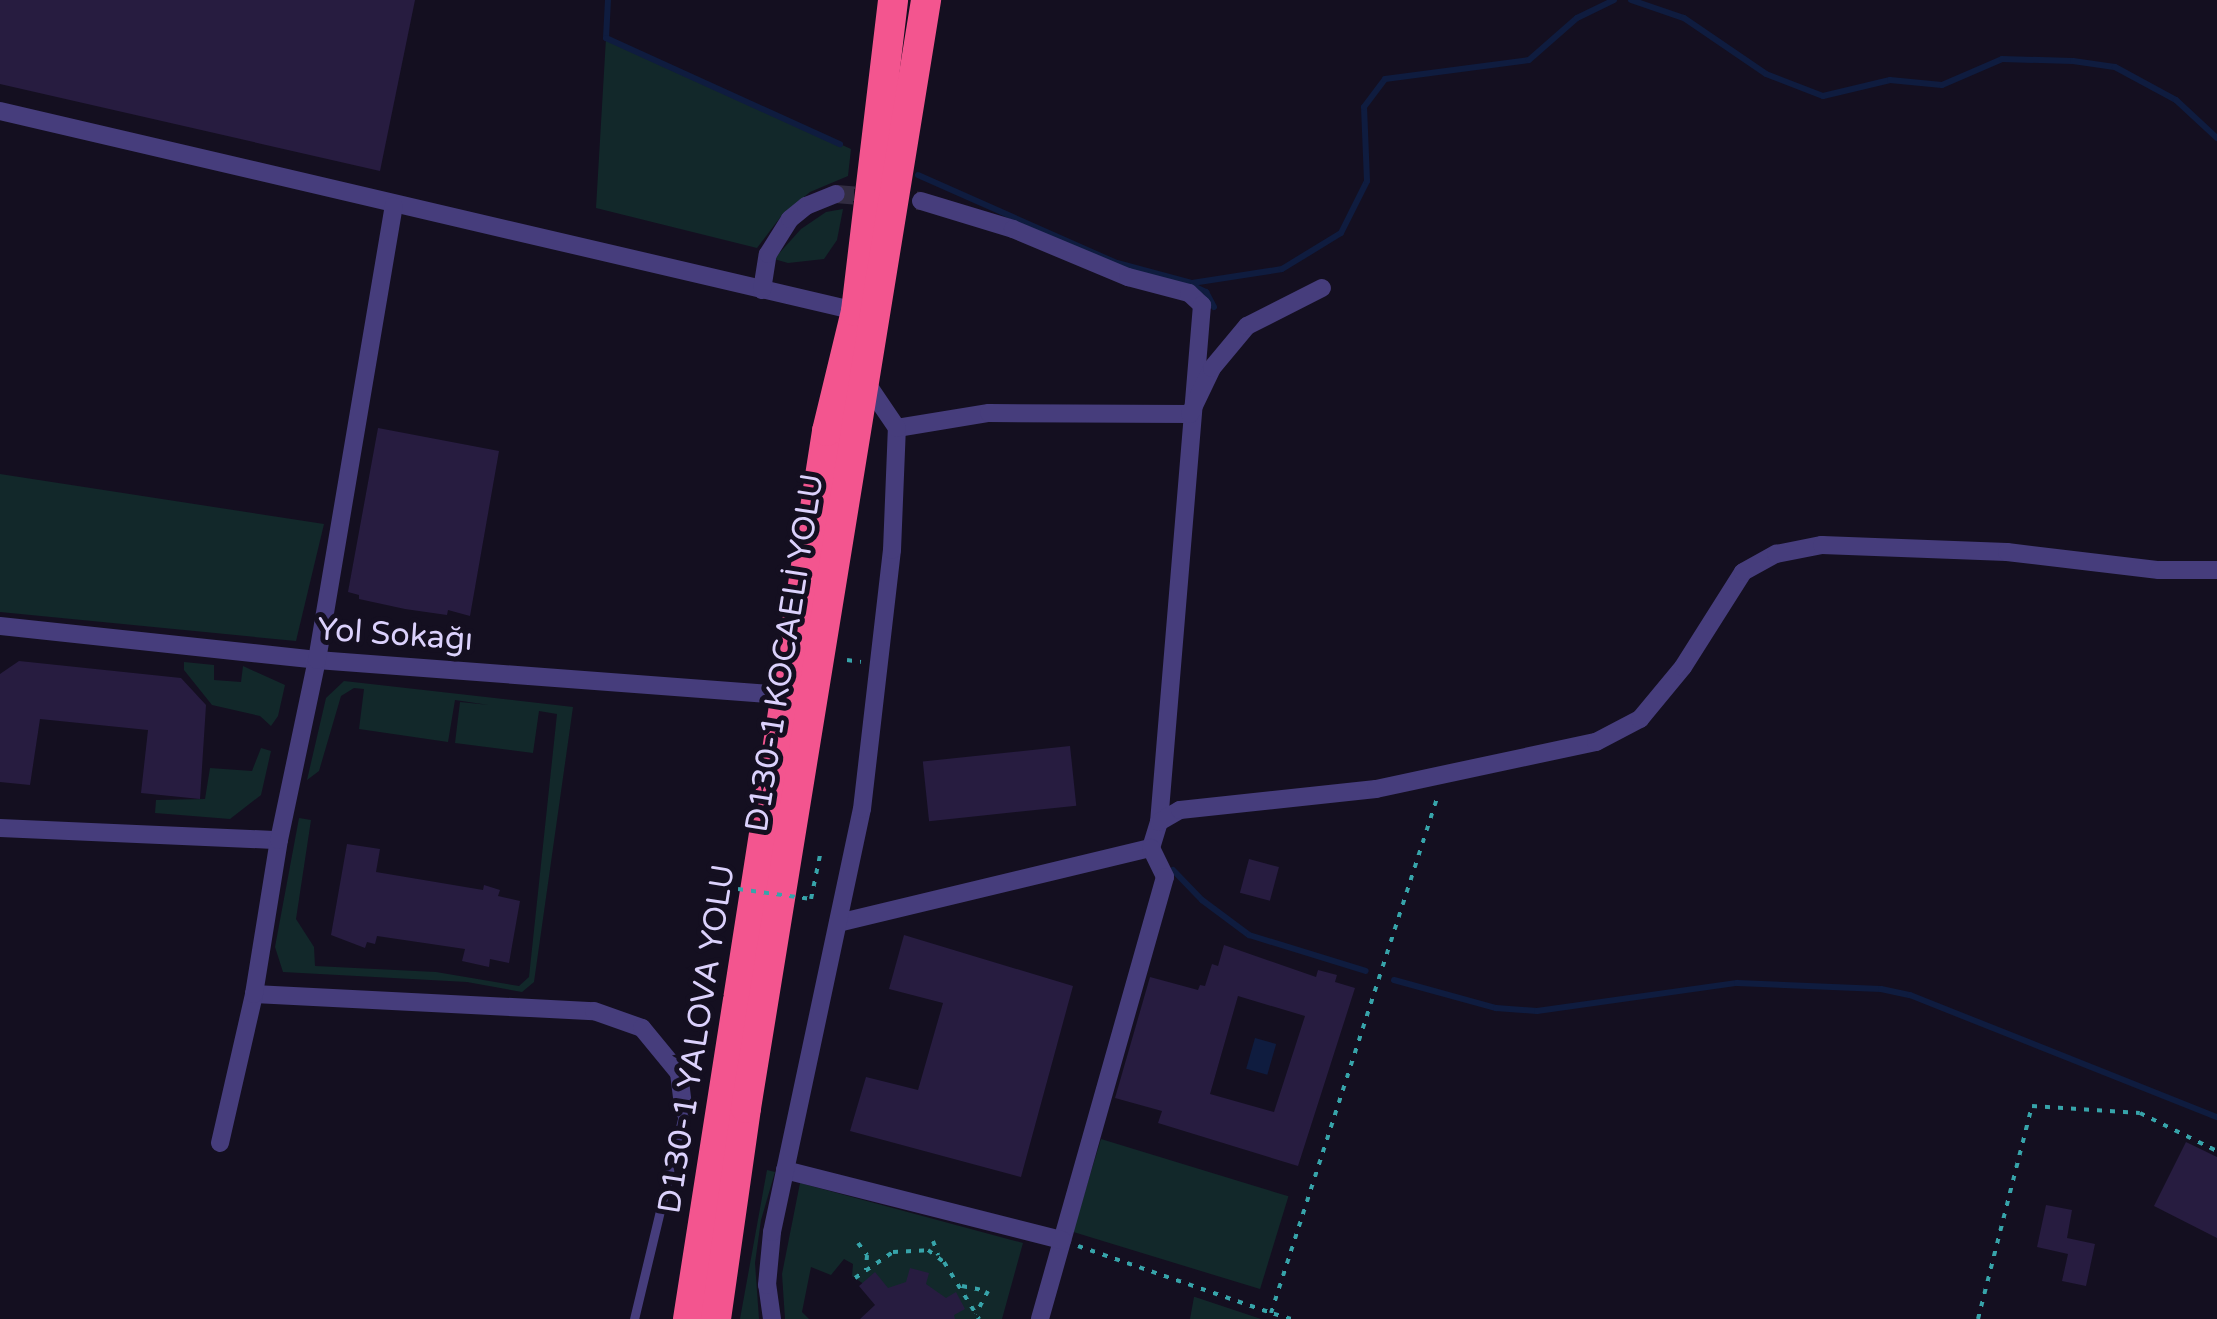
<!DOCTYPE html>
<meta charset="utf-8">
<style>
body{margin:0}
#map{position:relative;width:2217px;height:1319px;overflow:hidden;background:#140f20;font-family:"Varela Round",sans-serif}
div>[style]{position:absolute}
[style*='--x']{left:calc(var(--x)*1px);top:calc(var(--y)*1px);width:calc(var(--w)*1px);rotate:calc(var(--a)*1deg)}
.green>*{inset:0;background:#12282a;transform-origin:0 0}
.water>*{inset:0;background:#0f1c3f;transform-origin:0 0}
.stream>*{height:6px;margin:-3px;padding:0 3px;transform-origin:3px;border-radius:3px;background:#0f1c3f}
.building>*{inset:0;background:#271c40;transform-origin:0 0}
.street-tunnel>*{height:18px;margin-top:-9px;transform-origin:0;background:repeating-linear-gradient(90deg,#322c41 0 18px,transparent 0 27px)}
.path>*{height:4px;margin-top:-2px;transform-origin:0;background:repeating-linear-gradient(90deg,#37a4aa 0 5px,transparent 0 13px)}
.lane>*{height:9px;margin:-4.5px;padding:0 4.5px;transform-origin:4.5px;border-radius:4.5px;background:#463d7c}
.street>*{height:18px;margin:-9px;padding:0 9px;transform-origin:9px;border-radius:9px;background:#463d7c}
.highway>*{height:30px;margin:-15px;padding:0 15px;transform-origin:15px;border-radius:15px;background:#f3558f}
.path-bridge>*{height:4px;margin-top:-2px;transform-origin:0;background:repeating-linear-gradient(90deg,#37a4aa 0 5px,transparent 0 13px)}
span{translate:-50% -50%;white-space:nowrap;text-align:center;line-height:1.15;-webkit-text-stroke:10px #140f20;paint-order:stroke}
.street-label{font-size:32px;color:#dbd1fc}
</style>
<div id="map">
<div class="green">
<div style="clip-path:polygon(606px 38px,851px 149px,848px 176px,810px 192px,782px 215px,757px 248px,596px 208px)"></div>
<div style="clip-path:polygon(843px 209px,837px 240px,824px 259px,788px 263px,774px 259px,801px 229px,826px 212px)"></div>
<div style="clip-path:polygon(0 474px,324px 524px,296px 641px,0 612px)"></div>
<div style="clip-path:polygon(184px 662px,214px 665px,214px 680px,241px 682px,243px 666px,285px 685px,278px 716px,271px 726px,260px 716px,212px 705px,184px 670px)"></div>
<div style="clip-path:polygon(344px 681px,573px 707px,534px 982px,522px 992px,467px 982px,283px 972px,275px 947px,299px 818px,311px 820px,296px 919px,314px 947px,315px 966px,436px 972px,519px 986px,529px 977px,557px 714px,539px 711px,533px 753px,455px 743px,460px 702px,489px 705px,455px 700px,448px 742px,359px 729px,364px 689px,354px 688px,341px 696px,319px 771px,307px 780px,326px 698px)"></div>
<div style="clip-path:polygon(261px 748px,271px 751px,261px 795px,230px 819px,155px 813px,156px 800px,205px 799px,210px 768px,252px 771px)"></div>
<div style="left:1101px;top:1139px;width:196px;height:97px;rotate:17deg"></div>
<div style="clip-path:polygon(767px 1170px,775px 1172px,761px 1220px,755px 1263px,759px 1319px,740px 1319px)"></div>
<div style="clip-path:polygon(800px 1183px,1023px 1243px,1002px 1319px,883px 1319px,874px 1291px,852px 1276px,853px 1264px,844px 1259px,831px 1275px,811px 1267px,802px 1312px,809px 1319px,785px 1319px,782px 1274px)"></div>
<div style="clip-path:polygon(1194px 1297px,1195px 1297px,1261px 1319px,1190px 1319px)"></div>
</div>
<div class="water">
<div style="left:1255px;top:1038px;width:22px;height:32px;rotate:16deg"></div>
</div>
<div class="stream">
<div style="--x:608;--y:0;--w:38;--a:93"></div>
<div style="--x:606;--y:38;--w:257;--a:24.4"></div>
<div style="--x:1631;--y:0;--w:56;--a:18.8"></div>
<div style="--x:1684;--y:18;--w:99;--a:34.3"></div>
<div style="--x:1766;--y:74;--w:61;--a:21.1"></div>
<div style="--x:1823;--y:96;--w:69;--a:-13.4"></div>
<div style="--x:1890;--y:80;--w:52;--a:5.5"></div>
<div style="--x:1942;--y:85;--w:65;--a:-23.4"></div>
<div style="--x:2002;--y:59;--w:71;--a:1.6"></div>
<div style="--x:2073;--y:61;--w:42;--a:8.1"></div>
<div style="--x:2115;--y:67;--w:69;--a:28.4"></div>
<div style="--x:2176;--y:100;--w:56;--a:42.8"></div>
<div style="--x:918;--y:175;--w:218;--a:23.9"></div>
<div style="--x:1117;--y:263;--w:78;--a:14.9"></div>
<div style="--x:1192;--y:283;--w:91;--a:-8.8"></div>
<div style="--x:1282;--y:269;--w:69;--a:-31.4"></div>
<div style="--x:1341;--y:233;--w:58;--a:-63.4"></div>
<div style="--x:1367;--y:181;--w:74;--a:-92.3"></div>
<div style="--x:1364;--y:107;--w:35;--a:-53"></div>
<div style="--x:1385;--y:79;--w:145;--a:-7.5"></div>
<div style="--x:1529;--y:60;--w:64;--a:-41.2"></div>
<div style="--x:1577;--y:18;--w:41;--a:-25.9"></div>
<div style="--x:1191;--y:285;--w:17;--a:25"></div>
<div style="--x:1206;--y:292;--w:17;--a:62"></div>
<div style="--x:1173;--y:870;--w:42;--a:46"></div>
<div style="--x:1202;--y:900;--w:59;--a:36.7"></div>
<div style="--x:1249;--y:935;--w:122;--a:17.1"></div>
<div style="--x:1394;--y:980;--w:106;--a:15.4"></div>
<div style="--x:1496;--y:1008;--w:41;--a:4.2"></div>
<div style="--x:1537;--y:1011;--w:202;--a:-8"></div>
<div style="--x:1737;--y:983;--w:144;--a:2.4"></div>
<div style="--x:1881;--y:989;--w:30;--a:12"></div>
<div style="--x:1910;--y:995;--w:330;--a:21.7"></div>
</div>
<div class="building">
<div style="clip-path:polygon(0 0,415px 0,380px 171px,0 84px)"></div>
<div style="clip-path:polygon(378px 428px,499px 451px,470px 616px,448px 610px,447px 615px,405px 609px,359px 599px,359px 595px,348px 592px)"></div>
<div style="clip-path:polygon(19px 661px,181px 678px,206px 705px,200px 799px,141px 793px,148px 730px,40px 719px,30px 785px,0 782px,0 674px)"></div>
<div style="left:1070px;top:746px;width:60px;height:148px;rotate:84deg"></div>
<div style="clip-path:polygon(347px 844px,380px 849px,376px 872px,483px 890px,484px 885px,500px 890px,498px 896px,520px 901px,509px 963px,490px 959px,489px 967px,462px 961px,465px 949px,377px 936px,375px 944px,367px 942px,365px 948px,331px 935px)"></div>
<div style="left:1249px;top:859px;width:31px;height:35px;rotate:15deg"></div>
<div style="clip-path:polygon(904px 935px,1073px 986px,1021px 1177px,850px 1131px,866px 1077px,918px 1090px,943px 1003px,889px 989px)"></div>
<div style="clip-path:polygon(evenodd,1224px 945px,1316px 977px,1318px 970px,1337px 975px,1335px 982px,1355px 988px,1298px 1166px,1158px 1123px,1162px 1111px,1115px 1098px,1150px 977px,1198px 990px,1200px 985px,1205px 986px,1212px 964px,1218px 966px,1224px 945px,1238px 996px,1305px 1016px,1274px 1112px,1210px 1094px,1238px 996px)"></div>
<div style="clip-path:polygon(2186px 1142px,2217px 1157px,2217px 1238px,2154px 1206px)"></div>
<div style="clip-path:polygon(2046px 1205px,2072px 1210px,2067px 1238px,2095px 1244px,2086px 1286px,2062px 1281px,2068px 1254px,2037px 1247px)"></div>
<div style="clip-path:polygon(910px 1268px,929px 1273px,926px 1284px,946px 1298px,956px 1292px,965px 1309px,954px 1315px,955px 1319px,860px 1319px,875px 1305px,859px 1286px,875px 1272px,888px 1288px,906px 1282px)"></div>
</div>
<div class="street-tunnel">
<div style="--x:836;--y:194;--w:85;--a:4.7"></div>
</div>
<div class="path">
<div style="--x:847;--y:660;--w:14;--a:8"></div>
<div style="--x:811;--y:899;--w:45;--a:-78.4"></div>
<div style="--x:933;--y:1241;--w:15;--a:70"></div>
<div style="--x:858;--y:1243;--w:15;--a:53"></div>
<div style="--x:867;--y:1255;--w:15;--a:94"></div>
<div style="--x:1078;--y:1246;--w:204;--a:19.1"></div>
<div style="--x:855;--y:1278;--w:46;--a:-34.4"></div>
<div style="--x:893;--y:1252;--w:35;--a:-3"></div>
<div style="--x:928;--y:1250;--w:20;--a:37"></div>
<div style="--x:944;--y:1262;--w:67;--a:58.4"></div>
<div style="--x:962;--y:1286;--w:26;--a:11"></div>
<div style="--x:988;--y:1291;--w:26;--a:118"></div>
<div style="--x:1291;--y:1319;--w:21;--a:-163"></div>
<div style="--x:1271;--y:1313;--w:544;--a:-72.13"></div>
<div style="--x:1978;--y:1319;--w:220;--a:-75.8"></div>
<div style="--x:2032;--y:1106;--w:108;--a:3.7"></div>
<div style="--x:2140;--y:1113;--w:86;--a:26.3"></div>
</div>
<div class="lane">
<div style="--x:634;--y:1319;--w:214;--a:-76.5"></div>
</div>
<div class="street">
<div style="--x:0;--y:111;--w:879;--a:13.15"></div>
<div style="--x:921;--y:201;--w:96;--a:16.9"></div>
<div style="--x:1013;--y:229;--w:125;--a:22.7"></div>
<div style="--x:1128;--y:277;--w:63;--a:14.7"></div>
<div style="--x:1189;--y:293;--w:18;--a:43"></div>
<div style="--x:1202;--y:305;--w:519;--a:94.75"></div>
<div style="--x:762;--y:290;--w:36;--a:-81"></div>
<div style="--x:768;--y:254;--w:41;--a:-57.8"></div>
<div style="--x:790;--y:219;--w:21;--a:-39"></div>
<div style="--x:806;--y:206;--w:32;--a:-22"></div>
<div style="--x:897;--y:428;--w:93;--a:-9.3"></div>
<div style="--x:989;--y:413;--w:201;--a:0.3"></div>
<div style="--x:1190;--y:414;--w:51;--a:-64.4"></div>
<div style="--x:1212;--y:368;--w:55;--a:-50.2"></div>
<div style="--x:1247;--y:326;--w:84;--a:-26.9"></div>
<div style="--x:0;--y:626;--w:319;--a:6.1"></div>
<div style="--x:317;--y:660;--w:470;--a:4.3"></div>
<div style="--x:0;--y:828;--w:279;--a:2.5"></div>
<div style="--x:1151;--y:848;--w:27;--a:-73"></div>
<div style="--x:1159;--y:822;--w:24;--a:-30"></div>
<div style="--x:1180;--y:810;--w:197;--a:-6.1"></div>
<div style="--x:1376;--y:789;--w:225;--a:-12.1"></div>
<div style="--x:1596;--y:742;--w:50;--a:-27.6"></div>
<div style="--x:1640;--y:719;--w:67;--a:-50.4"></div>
<div style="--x:1683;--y:667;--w:112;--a:-57.7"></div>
<div style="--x:1743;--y:572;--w:38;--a:-29"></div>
<div style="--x:1776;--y:554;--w:47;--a:-11.1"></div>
<div style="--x:1822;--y:545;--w:185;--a:2.2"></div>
<div style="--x:2007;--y:552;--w:153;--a:6.8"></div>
<div style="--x:2159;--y:570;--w:58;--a:0"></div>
<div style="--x:838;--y:923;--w:322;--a:-13.5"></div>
<div style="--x:1151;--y:848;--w:32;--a:64"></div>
<div style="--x:1165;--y:877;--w:459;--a:105.8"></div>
<div style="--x:254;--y:994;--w:340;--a:2.9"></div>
<div style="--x:594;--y:1011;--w:51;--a:19.5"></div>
<div style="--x:642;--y:1028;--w:58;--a:50.6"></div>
<div style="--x:679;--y:1073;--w:38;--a:83"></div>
<div style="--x:220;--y:1143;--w:153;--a:-77.1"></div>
<div style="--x:254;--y:994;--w:156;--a:-80.8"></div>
<div style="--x:279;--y:840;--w:184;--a:-78.1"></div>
<div style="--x:317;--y:660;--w:460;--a:-80.4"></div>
<div style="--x:785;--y:1170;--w:286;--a:14.2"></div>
<div style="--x:772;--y:1319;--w:34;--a:-98"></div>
<div style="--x:767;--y:1285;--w:53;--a:-84.6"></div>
<div style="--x:772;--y:1232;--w:432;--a:-78"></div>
<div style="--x:862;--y:809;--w:261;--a:-83.4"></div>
<div style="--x:892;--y:550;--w:122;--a:-87.7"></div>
<div style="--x:897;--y:428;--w:57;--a:-124.2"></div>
</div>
<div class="highway">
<div style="--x:688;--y:1319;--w:899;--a:-81.1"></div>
<div style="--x:827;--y:431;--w:123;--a:-76.4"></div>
<div style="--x:856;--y:311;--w:313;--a:-83.2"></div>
<div style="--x:716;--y:1319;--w:213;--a:-81.9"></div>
<div style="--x:746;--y:1108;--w:1123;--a:-80.77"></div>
</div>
<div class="path-bridge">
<div style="--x:738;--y:889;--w:74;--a:7.8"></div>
</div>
<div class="street-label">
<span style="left:395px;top:635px;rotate:4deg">Yol Sokağı</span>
<span style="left:785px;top:653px;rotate:-81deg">D130-1 KOCAELİ YOLU</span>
<span style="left:697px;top:1039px;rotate:-81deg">D130-1 YALOVA YOLU</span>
</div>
</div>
